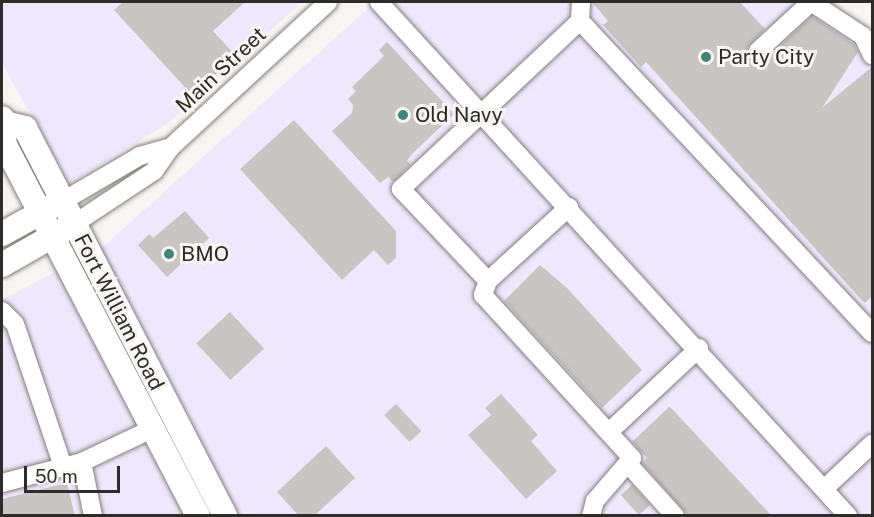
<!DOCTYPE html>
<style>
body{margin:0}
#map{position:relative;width:874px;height:517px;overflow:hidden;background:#f8f5f3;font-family:"Public Sans",sans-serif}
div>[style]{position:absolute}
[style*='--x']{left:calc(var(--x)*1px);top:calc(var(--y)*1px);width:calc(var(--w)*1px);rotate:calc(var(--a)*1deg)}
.commercial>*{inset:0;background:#efe8fd}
.building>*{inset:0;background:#c8c5c2;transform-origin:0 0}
.roads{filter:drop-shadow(0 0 2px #827f7d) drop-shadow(0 0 2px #827f7d)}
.minor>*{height:18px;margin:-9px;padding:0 9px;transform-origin:9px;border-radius:9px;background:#fff}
.major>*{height:24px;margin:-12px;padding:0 12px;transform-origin:12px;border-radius:12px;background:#fff}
.dots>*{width:16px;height:16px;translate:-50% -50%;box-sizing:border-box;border:3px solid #f8f5f3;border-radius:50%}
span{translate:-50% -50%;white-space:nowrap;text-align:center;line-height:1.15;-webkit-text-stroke:6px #f8f5f3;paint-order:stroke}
.poi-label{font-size:21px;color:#2d2c2b}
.left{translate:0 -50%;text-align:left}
.street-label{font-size:21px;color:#2d2c2b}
.frame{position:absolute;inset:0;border:3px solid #2d2c2b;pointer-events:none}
.scale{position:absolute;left:24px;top:466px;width:96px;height:27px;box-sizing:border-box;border:3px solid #2d2c2b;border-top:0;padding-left:8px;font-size:18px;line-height:21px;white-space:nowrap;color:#2d2c2b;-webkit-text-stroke:4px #f8f5f3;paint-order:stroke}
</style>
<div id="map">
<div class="commercial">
<div style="clip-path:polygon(2px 2px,302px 2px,167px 124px,69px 184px,2px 63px)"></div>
<div style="clip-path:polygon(375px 2px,830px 2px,872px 32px,872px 515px,2px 516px,2px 300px,104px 246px)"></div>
</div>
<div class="building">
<div style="clip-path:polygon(123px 2px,245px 2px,213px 31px,236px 56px,193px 96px,114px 10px)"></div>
<div style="clip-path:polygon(592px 2px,740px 2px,765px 29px,747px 48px,749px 58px,755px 62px,766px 59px,812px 16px,854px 44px,858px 52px,822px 108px,873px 66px,873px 295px,865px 303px,857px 295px,646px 62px,641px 67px,603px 25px,608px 21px)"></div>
<div style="clip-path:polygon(387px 42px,454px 114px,412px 154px,407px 161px,411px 164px,393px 182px,388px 177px,380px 183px,332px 131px,352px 113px,353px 105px,348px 99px,356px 91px,352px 87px,384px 56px,379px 50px)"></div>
<div style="clip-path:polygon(294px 120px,396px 231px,396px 258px,388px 265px,374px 250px,342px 280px,240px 169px)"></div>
<div style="clip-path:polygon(185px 211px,209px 238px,167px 277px,138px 245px,149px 234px,153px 238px)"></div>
<div style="clip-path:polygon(540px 265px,567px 288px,642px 370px,602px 408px,504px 301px)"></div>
<div style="left:230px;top:312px;width:50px;height:46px;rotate:47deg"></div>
<div style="clip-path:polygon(501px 394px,538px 435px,531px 441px,557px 471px,526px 499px,468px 435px,491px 415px,485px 408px)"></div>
<div style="left:396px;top:404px;width:37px;height:16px;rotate:47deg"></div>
<div style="clip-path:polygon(669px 407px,672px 409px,772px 516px,689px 516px,642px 463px,647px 458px,632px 442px)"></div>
<div style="clip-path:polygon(326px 446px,355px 478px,314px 516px,299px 516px,277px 492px)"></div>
<div style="clip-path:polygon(67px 483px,75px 516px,2px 516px,2px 499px)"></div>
<div style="left:632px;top:485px;width:27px;height:15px;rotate:48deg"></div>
</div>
<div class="roads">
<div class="minor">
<div style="--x:379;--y:2;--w:696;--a:47.62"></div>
<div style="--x:811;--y:2;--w:62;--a:33.2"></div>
<div style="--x:863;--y:36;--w:21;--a:65"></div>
<div style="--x:580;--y:21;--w:19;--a:-87"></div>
<div style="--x:758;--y:51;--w:72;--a:-42.8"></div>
<div style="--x:63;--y:201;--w:89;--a:-30.3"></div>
<div style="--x:140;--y:156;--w:32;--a:-16"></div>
<div style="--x:569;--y:207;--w:110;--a:137.6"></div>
<div style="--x:488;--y:281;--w:15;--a:110"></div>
<div style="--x:483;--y:295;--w:221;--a:47.6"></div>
<div style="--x:632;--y:458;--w:57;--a:130.7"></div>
<div style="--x:595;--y:501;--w:16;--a:105"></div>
<div style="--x:74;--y:224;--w:96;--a:-33.5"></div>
<div style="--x:154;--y:171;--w:29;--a:-55"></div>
<div style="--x:171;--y:147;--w:214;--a:-42.7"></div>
<div style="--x:488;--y:281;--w:127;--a:-133.4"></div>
<div style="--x:401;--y:189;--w:245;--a:-43.2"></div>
<div style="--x:580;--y:21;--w:427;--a:46.9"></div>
<div style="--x:2;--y:311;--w:18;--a:45"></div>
<div style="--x:15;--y:324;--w:151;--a:71.4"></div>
<div style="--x:609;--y:432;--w:123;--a:-43"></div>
<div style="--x:82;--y:462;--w:55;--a:78.5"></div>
<div style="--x:628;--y:464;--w:70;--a:47.9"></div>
<div style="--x:2;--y:483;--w:83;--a:-14.7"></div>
<div style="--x:82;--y:462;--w:77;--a:-25.2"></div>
<div style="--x:824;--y:489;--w:66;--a:-43.2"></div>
</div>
<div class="major">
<div style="--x:2;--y:118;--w:27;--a:84"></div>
<div style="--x:5;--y:145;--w:418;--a:62.5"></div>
<div style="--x:4;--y:123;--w:22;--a:13"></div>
<div style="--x:25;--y:128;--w:437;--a:62.7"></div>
<div style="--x:2;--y:234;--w:58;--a:-28.8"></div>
<div style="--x:2;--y:265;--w:73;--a:-29.7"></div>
</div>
</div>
<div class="dots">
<div style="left:706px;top:57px;background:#418579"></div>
<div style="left:403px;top:115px;background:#418579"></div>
<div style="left:169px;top:254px;background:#418579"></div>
</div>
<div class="poi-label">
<span class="left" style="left:718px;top:57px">Party City</span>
<span class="left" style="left:415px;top:115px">Old Navy</span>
<span class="left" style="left:181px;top:254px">BMO</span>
</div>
<div class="street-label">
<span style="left:221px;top:70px;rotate:-43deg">Main Street</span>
<span style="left:119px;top:312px;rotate:63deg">Fort William Road</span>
</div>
<div class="frame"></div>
<div class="scale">50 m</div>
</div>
